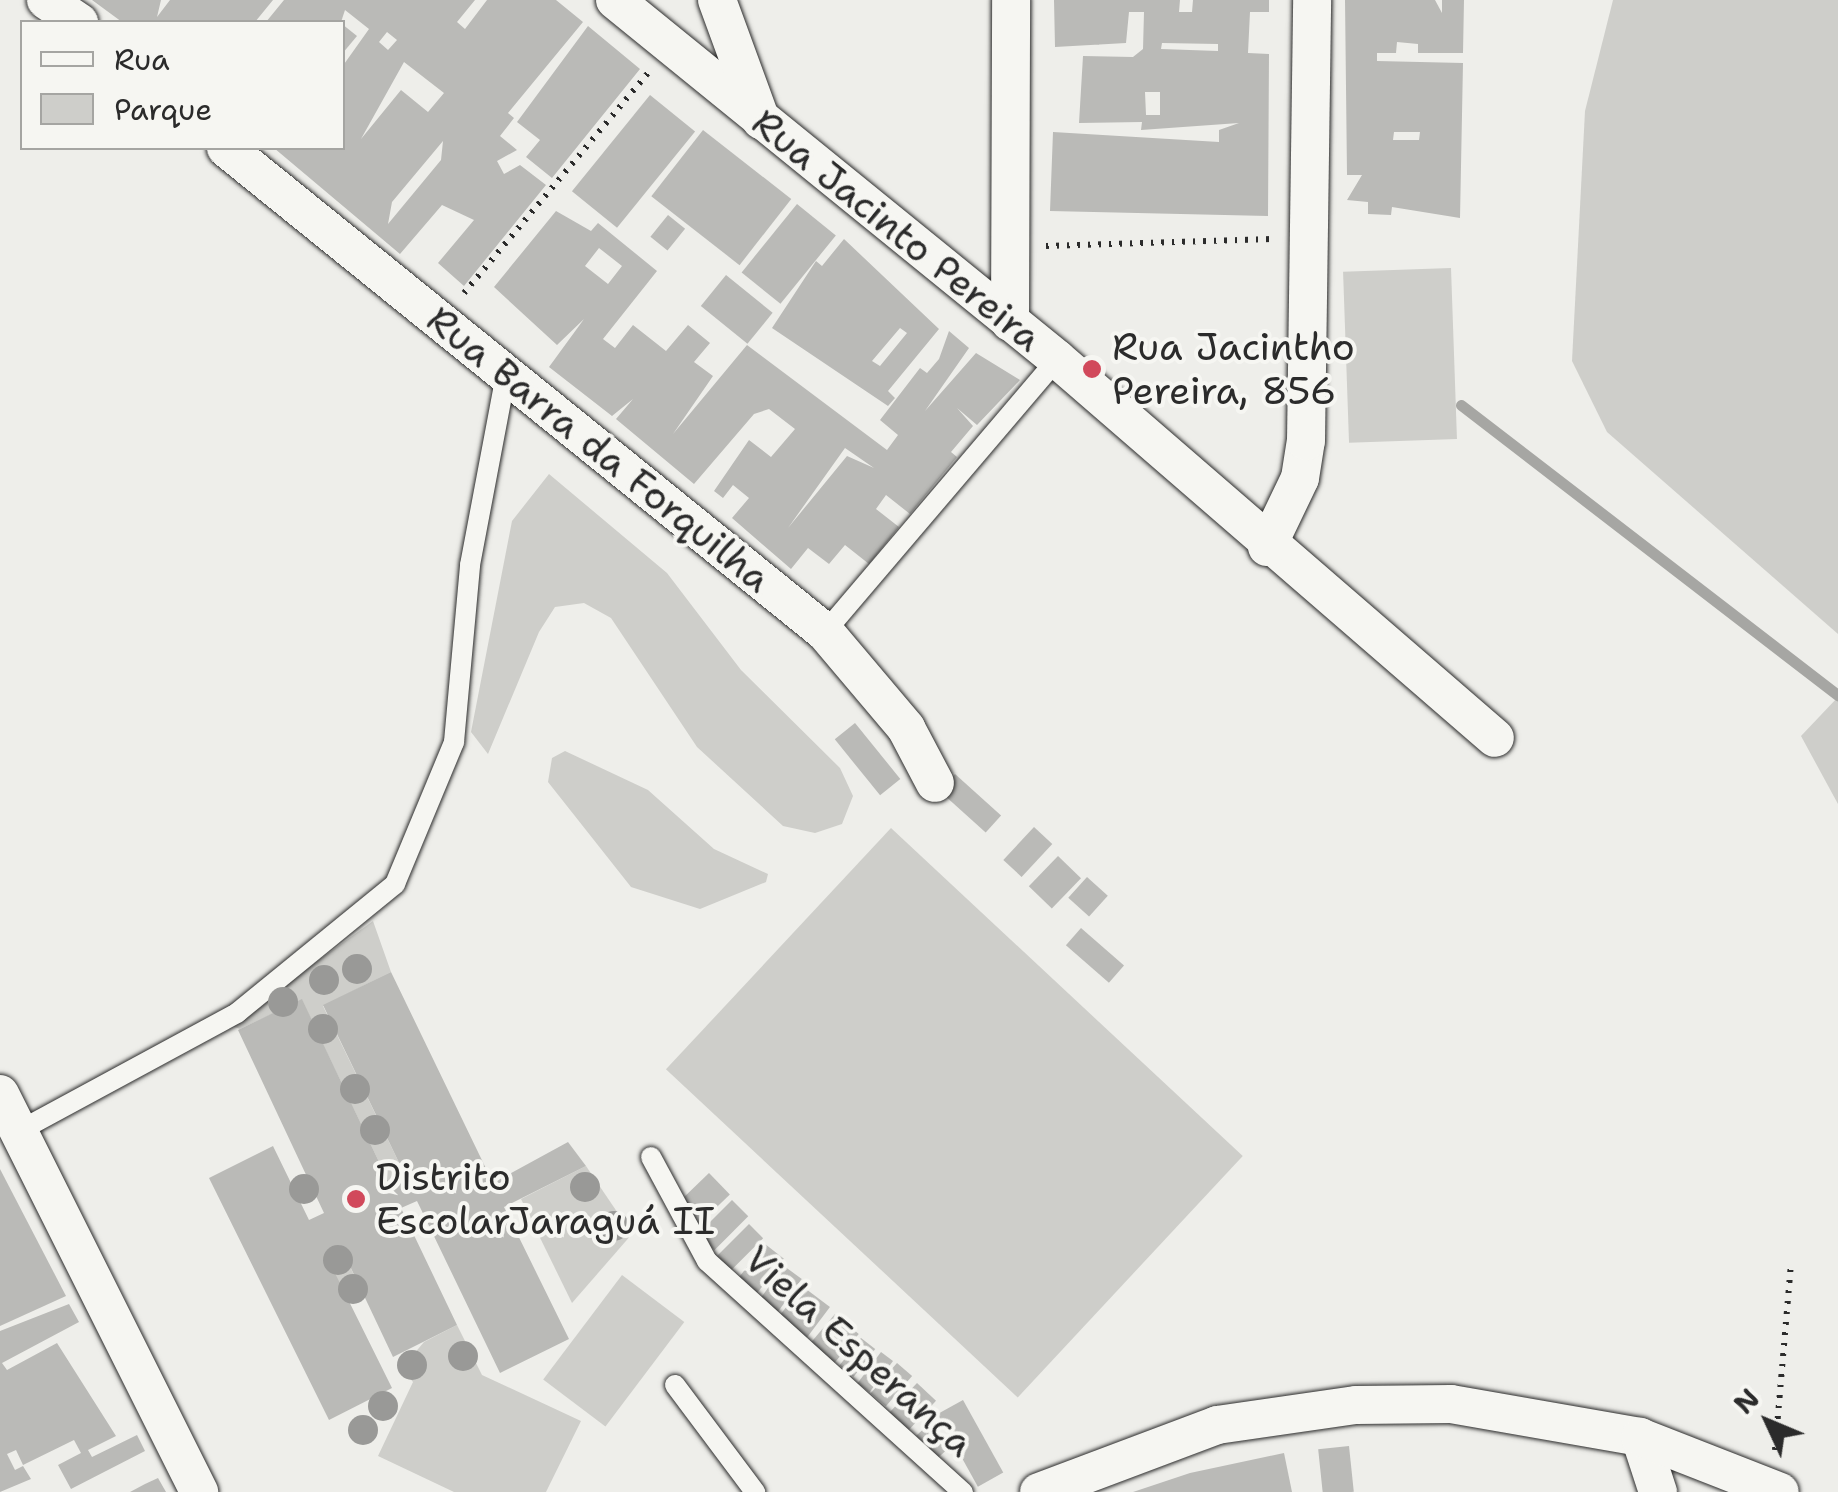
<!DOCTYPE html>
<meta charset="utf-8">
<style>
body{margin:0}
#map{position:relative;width:1838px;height:1492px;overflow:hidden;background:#eeeeea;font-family:"Shantell Sans",sans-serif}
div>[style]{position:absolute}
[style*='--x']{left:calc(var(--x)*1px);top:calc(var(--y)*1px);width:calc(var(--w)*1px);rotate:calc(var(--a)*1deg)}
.green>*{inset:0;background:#cececa;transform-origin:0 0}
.stream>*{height:11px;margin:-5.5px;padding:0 5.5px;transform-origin:5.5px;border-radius:5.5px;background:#a6a6a3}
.building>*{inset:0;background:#babab7;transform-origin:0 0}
.path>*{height:6px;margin-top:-3px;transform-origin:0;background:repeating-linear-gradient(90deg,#2b2b2b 0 2.5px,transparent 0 10.5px)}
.roads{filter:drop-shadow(0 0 2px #2b2b2b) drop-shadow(0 0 2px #2b2b2b)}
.lane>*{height:20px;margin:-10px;padding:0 10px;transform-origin:10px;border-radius:10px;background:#f6f6f2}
.street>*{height:38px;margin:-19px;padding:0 19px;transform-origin:19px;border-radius:19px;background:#f6f6f2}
.trees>*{width:30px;height:30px;margin:-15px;border-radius:50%;background:#999997}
.dots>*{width:28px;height:28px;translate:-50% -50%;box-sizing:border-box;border:5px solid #f6f6f2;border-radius:50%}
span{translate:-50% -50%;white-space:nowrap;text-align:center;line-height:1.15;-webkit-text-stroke:8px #f6f6f2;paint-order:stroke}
.street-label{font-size:38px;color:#2b2b2b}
.poi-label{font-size:38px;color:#2b2b2b}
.left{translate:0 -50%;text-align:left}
.legend{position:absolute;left:20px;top:20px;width:325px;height:130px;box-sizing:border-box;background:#f6f6f2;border:2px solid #a5a5a2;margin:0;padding:12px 18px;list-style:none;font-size:30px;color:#2b2b2b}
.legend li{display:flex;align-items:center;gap:20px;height:50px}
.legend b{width:50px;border:2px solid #a5a5a2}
.north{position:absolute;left:1718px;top:1372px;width:100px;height:100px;-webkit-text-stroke:8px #f6f6f2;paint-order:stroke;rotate:314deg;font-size:28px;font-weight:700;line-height:40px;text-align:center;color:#2b2b2b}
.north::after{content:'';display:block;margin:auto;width:35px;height:45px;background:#2b2b2b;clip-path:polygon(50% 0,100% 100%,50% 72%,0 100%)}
</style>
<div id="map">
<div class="green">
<div style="clip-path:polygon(1613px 0,1838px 0,1838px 634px,1607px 432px,1572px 361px,1585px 111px)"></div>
<div style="left:1451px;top:268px;width:171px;height:108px;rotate:88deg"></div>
<div style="clip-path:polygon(549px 474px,667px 573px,741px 670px,840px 768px,853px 796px,842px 824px,815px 833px,783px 826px,697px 747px,611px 618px,584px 603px,555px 607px,539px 632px,488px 754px,471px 732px,512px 521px)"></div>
<div style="clip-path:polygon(1838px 697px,1838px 804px,1801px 736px)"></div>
<div style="clip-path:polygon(565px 751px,648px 790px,714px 849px,768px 874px,766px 882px,700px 909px,631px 887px,548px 782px,552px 758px)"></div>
<div style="left:891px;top:828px;width:481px;height:330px;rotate:43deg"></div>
<div style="clip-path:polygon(373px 921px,391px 972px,323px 1006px,405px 1175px,389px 1183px,302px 1000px,240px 1029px,229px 1025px)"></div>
<div style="clip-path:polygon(586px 1166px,632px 1234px,572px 1303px,521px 1199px)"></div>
<div style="left:340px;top:1245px;width:50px;height:17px;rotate:65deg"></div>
<div style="left:622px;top:1275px;width:78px;height:131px;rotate:37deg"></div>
<div style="clip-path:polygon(457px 1325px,482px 1375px,581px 1421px,546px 1492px,454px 1492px,378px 1456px,413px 1382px,402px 1368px,424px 1342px)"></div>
</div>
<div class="stream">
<div style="--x:1461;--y:405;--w:476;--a:37.6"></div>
</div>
<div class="building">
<div style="clip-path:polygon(92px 0,161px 0,157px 17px,170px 0,273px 0,255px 22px,122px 22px)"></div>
<div style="clip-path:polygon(evenodd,284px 0,475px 0,457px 22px,465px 29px,487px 0,556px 0,583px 22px,508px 113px,514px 118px,500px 136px,517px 150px,497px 161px,504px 174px,520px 165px,546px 185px,464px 286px,438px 263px,474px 220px,442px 205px,400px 254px,274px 148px,342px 148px,342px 67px,369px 29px,345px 10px,341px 22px,266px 22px,284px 0,387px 32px,397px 40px,388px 50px,379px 42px,387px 32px,284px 0,404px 62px,444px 93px,428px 112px,401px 90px,361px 139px,404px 62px,284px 0,443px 141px,441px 160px,388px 224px,392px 202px,443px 141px)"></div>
<div style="clip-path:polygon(evenodd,1054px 0,1180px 0,1179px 12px,1192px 12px,1193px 0,1269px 0,1269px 12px,1250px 12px,1248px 53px,1269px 54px,1268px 216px,1050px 211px,1053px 132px,1219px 142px,1219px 130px,1239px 123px,1141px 130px,1142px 122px,1079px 123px,1083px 56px,1133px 57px,1143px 49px,1144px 12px,1129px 12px,1126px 43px,1055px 47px,1054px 0,1162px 43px,1218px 44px,1218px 51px,1161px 49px,1162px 43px,1054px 0,1145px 92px,1160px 92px,1160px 115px,1146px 115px,1145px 92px)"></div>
<div style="clip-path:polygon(evenodd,1345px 0,1435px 0,1442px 13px,1442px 0,1464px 0,1463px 53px,1418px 53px,1418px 44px,1397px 42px,1396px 53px,1377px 53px,1377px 61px,1463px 63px,1460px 218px,1392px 207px,1391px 215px,1368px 214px,1368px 202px,1347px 200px,1362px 175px,1347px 175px,1345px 0,1394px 132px,1420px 132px,1419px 140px,1393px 140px,1394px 132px)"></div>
<div style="clip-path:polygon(342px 24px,357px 36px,342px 54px)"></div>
<div style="clip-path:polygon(588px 26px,640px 69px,552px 178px,526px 157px,540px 140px,517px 122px)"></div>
<div style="left:650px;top:95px;width:58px;height:124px;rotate:39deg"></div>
<div style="left:703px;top:130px;width:112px;height:84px;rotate:38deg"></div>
<div style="left:797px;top:204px;width:50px;height:88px;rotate:39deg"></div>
<div style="clip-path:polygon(evenodd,556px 211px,591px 231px,598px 223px,657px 271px,603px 339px,615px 348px,633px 325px,666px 351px,688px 325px,710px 343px,694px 362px,713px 376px,673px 434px,747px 345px,887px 450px,898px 435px,880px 420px,920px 368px,927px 373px,939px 359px,949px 331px,969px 348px,925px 411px,976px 353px,1020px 380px,977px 425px,957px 408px,973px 426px,951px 452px,957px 457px,910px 514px,886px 495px,876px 509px,899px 527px,869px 564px,845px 545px,829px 564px,808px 548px,791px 569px,732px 518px,749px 498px,733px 485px,723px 498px,714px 491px,749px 440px,771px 457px,795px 429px,769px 409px,754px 414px,694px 484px,616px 419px,633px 399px,612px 416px,549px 367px,584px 319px,557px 345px,494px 287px,556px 211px,599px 248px,622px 266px,608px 284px,585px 266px,599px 248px,556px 211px,845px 448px,874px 468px,847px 456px,788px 528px,845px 448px)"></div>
<div style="left:668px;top:215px;width:22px;height:28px;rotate:39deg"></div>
<div style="clip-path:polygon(evenodd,844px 239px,939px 329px,888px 391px,895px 398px,888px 406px,772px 328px,816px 261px,822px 266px,844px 239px,900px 328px,907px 333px,880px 366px,872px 361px,900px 328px)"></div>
<div style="left:726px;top:275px;width:60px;height:40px;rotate:39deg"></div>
<div style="left:855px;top:723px;width:72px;height:26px;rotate:51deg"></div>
<div style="left:955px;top:774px;width:62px;height:23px;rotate:42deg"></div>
<div style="left:1034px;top:827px;width:25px;height:45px;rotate:43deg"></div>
<div style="left:1058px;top:856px;width:32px;height:42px;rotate:44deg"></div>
<div style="left:1087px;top:877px;width:28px;height:28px;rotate:42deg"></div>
<div style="left:1081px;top:928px;width:57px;height:23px;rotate:41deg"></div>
<div style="clip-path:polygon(391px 972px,493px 1183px,568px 1142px,586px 1166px,504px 1207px,569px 1339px,500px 1373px,417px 1201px,401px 1208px,457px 1325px,393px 1357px,340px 1245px,325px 1253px,392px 1388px,329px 1420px,209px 1178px,273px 1146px,309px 1220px,324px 1213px,238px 1030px,302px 999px,389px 1183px,405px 1175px,323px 1005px)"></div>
<div style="clip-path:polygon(0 1169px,66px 1296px,0 1326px)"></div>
<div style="left:709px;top:1173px;width:30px;height:45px;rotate:46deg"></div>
<div style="left:732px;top:1200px;width:23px;height:48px;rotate:45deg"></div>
<div style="left:749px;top:1224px;width:20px;height:47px;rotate:45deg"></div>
<div style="left:765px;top:1244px;width:24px;height:48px;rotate:38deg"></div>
<div style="left:784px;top:1266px;width:22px;height:44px;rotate:36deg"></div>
<div style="left:802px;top:1286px;width:35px;height:41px;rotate:37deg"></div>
<div style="clip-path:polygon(69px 1304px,79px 1322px,2px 1363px,7px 1370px,57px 1343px,116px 1436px,88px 1450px,92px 1457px,137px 1435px,145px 1451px,71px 1489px,58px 1465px,81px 1453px,74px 1440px,23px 1465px,16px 1450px,7px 1454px,15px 1470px,23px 1466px,31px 1479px,0 1492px,0 1331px)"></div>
<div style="left:835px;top:1314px;width:31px;height:38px;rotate:40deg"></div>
<div style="left:861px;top:1338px;width:18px;height:35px;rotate:38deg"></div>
<div style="left:881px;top:1352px;width:15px;height:39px;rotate:37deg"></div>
<div style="left:897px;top:1363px;width:20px;height:40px;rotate:41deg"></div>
<div style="left:917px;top:1383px;width:26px;height:41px;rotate:43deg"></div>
<div style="left:963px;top:1400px;width:83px;height:29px;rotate:61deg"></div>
<div style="left:928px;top:1425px;width:31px;height:16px;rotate:48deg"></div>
<div style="left:1349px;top:1446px;width:46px;height:31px;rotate:84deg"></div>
<div style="clip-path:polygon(1284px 1453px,1292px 1492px,1133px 1492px,1190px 1473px)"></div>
<div style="clip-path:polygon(158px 1478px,166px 1492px,130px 1492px,145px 1484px)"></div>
</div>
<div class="path">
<div style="--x:1046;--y:246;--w:228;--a:-1.8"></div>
<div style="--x:464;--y:293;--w:287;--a:-50.1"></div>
<div style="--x:1775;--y:1450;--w:186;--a:-85.1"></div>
</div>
<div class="roads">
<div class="lane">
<div style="--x:825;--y:632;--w:358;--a:-49.6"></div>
<div style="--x:19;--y:1131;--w:248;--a:-28.4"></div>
<div style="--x:237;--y:1013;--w:204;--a:-39.2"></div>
<div style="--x:395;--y:884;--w:154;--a:-67.4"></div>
<div style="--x:454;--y:742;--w:178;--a:-84.8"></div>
<div style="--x:470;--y:565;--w:194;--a:-79.3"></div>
<div style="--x:651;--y:1157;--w:118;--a:61.7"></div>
<div style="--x:707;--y:1261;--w:345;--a:42.1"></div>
<div style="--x:675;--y:1385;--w:134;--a:53.2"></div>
</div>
<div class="street">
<div style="--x:46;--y:0;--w:40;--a:34"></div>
<div style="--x:615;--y:0;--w:569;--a:39.08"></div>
<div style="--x:1057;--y:359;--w:579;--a:40.87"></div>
<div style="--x:717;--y:0;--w:128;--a:69.9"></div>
<div style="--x:226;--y:148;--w:770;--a:38.94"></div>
<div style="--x:825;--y:632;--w:126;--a:49.8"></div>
<div style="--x:906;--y:728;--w:62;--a:62.2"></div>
<div style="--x:1010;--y:322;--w:322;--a:-89.8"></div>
<div style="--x:1267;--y:547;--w:76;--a:-64.4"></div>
<div style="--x:1300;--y:478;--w:37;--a:-81"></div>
<div style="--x:1306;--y:441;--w:441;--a:-89.2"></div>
<div style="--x:0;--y:1094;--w:445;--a:63.4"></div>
<div style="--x:1640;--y:1437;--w:58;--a:71.9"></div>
<div style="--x:1039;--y:1492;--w:190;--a:-20.6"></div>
<div style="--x:1217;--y:1425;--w:140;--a:-8.2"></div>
<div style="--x:1356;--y:1405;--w:95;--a:-0.6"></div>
<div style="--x:1451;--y:1404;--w:192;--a:9.9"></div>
<div style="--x:1640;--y:1437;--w:150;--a:21.4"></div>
</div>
</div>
<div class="trees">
<div style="left:357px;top:969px"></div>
<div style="left:324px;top:980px"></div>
<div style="left:283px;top:1002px"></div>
<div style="left:323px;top:1029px"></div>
<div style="left:355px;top:1089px"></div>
<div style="left:375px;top:1130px"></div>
<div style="left:585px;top:1187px"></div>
<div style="left:304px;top:1189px"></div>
<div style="left:614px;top:1226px"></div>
<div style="left:338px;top:1260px"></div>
<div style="left:353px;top:1289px"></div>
<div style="left:463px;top:1356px"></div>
<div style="left:412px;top:1365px"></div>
<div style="left:383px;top:1406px"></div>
<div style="left:363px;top:1430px"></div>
</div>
<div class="dots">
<div style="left:1092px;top:369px;background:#d1495b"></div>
<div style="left:356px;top:1199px;background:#d1495b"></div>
</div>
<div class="street-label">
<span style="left:897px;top:230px;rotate:39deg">Rua Jacinto Pereira</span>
<span style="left:599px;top:449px;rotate:39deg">Rua Barra da Forquilha</span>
<span style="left:859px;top:1351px;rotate:42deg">Viela Esperança</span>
</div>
<div class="poi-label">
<span class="left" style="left:1112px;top:369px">Rua Jacintho<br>Pereira, 856</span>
<span class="left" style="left:376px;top:1199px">Distrito<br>EscolarJaraguá II</span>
</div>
<ul class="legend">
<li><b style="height:12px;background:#f6f6f2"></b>Rua</li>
<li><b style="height:28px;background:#cececa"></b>Parque</li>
</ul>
<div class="north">N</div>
</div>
